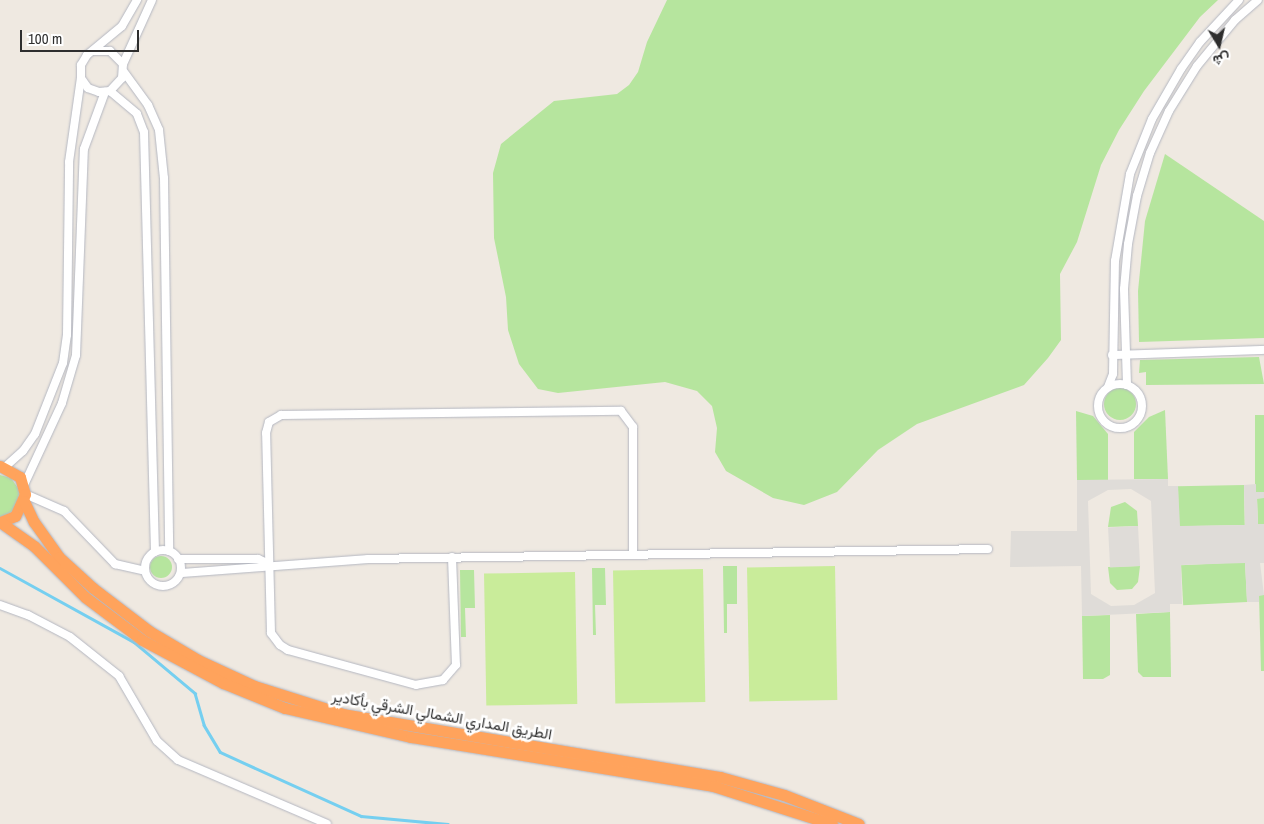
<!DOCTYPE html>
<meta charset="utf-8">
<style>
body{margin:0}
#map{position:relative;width:1264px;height:824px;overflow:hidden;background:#efe9e1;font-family:"Archivo Narrow",Vazirmatn,sans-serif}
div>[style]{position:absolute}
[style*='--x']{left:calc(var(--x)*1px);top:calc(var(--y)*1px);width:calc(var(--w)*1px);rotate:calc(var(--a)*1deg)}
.green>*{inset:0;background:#b6e59e;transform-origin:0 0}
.round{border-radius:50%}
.pitch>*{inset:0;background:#c9ec9a;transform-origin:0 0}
.plaza>*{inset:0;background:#dfdcd8;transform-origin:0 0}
.stream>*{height:2.5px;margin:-1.25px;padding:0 1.25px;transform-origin:1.25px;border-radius:1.25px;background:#75cff0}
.roads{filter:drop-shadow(0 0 1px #b4b7c1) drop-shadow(0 0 1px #b4b7c1)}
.minor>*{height:8px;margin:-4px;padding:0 4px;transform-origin:4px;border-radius:4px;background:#fff}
.minor>.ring{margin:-4px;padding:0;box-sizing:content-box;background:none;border:8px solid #fff;border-radius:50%}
.highway>*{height:11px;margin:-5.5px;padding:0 5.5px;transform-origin:5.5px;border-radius:5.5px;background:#ffa35c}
span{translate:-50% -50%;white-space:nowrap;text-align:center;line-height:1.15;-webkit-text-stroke:5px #fff;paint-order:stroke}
.street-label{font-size:15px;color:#2e2e2e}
.north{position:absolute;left:1194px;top:20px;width:50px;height:50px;-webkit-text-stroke:4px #fff;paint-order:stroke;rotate:171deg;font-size:14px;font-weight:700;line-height:20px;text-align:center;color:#2e2e2e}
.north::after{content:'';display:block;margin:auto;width:18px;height:22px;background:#2e2e2e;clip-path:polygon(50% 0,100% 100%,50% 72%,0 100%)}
.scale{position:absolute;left:20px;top:30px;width:119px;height:22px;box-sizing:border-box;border:2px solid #2e2e2e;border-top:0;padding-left:6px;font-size:15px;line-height:18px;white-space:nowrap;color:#2e2e2e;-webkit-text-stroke:4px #fff;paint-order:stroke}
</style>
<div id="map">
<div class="green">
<div style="clip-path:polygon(667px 0,1218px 0,1200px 17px,1144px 91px,1119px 130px,1101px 165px,1077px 242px,1060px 274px,1061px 340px,1048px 358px,1024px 385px,917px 424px,878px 450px,837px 492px,804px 505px,773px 498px,726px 471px,715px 452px,717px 428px,712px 406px,697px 391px,665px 382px,558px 393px,538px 389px,519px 364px,508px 330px,506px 297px,494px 238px,493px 173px,501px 144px,554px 101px,617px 94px,629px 85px,638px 72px,647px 42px)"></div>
<div style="clip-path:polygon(1165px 154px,1264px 221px,1264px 338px,1139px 342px,1138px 291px,1145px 221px)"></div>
<div style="clip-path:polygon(1259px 357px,1264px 384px,1146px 385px,1146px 372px,1139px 373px,1140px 360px)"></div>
<div class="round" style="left:1104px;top:388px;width:32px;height:32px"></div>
<div style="clip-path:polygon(1165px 410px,1168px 479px,1134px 479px,1134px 432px,1149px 417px)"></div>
<div style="clip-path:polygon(1076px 411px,1093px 416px,1108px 434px,1108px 480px,1077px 480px)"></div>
<div style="left:1264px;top:415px;width:77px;height:9px;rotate:90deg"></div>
<div style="clip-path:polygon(0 475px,11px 478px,20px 491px,15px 510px,0 518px)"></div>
<div style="left:1244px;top:485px;width:40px;height:66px;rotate:89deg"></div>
<div style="clip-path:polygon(1257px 498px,1264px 498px,1264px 524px,1258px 524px)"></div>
<div style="clip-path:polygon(1125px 502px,1137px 511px,1138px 526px,1108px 527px,1111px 507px)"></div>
<div class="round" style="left:150px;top:556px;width:22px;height:22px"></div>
<div style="left:1245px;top:562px;width:40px;height:64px;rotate:87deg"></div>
<div style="clip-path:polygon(723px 566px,737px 566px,737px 604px,727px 604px,727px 633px,724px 633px)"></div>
<div style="clip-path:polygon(1140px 566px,1138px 582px,1132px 589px,1117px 590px,1110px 583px,1108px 567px)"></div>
<div style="clip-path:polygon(592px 568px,605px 568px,606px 605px,595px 605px,596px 635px,593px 635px)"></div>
<div style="clip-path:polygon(460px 570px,474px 570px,475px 608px,465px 608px,466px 637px,461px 637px)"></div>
<div style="clip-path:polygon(1259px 595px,1264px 595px,1264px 671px,1261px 671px)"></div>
<div style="clip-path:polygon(1170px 612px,1171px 677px,1143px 677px,1138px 672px,1136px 614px)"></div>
<div style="clip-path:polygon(1110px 615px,1110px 675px,1103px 679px,1083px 679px,1082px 616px)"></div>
</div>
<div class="pitch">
<div style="left:835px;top:566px;width:134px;height:88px;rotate:89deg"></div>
<div style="left:703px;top:569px;width:133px;height:90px;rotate:89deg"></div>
<div style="left:575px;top:572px;width:132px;height:91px;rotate:89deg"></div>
</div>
<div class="plaza">
<div style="clip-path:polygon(evenodd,1168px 479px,1168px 486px,1178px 486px,1180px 526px,1245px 525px,1244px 485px,1256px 484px,1256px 492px,1264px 492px,1264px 498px,1257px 499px,1258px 524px,1264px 524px,1264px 563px,1260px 563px,1264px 595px,1259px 596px,1259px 602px,1247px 602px,1245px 563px,1181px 565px,1182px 604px,1170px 604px,1170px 612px,1082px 616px,1081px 566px,1010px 567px,1011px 531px,1077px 531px,1077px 480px,1168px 479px,1131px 489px,1151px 501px,1155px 593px,1134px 605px,1111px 606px,1091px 594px,1088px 501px,1108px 490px,1131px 489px)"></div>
<div style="left:1138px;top:526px;width:40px;height:30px;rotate:87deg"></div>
</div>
<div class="stream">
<div style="--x:0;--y:568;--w:153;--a:28.9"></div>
<div style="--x:134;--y:642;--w:80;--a:39.9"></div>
<div style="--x:195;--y:693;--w:33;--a:74"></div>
<div style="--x:204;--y:725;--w:31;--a:59"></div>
<div style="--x:220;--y:752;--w:155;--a:24.4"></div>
<div style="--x:361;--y:816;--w:87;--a:5.3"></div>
</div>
<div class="roads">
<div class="minor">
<div style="--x:93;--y:51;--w:17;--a:0"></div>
<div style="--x:110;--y:51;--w:18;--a:45"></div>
<div style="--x:123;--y:64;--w:14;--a:94"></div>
<div style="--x:122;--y:78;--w:18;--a:133"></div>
<div style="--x:110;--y:91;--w:11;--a:175"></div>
<div style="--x:99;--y:92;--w:12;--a:-160"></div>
<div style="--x:88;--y:88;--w:12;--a:-125"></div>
<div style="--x:81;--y:78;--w:13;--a:-90"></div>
<div style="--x:81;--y:65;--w:12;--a:-59"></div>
<div style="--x:87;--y:55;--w:45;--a:-39.6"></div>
<div style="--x:122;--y:26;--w:30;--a:-60"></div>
<div style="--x:123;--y:64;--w:70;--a:-65.6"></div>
<div style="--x:124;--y:72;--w:41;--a:54"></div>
<div style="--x:148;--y:105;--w:27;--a:66"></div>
<div style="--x:159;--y:130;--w:48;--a:84.1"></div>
<div style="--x:164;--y:178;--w:373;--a:89.2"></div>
<div style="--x:110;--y:91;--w:35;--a:40"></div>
<div style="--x:137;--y:114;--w:19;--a:69"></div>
<div style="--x:144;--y:132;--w:420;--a:88.5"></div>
<div style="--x:1112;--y:355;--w:152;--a:-1.9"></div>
<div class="ring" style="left:1098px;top:384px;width:36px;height:36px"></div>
<div style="--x:1127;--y:385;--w:96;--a:-91.8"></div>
<div style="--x:1124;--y:289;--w:45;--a:-84.9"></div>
<div style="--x:1128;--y:244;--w:49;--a:-79.4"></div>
<div style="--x:1137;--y:196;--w:45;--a:-73.2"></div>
<div style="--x:1150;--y:153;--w:46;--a:-65.7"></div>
<div style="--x:1169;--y:111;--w:53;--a:-58.1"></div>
<div style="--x:1197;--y:66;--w:60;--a:-50.4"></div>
<div style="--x:1235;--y:20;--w:30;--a:-41"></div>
<div style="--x:1108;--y:387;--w:14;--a:-69"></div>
<div style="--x:1113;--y:374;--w:113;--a:-89"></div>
<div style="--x:1115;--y:261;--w:88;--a:-80.2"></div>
<div style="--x:1130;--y:174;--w:59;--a:-68.2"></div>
<div style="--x:1152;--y:119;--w:58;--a:-59.9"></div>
<div style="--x:1181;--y:69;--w:33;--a:-55"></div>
<div style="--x:1200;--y:42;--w:57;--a:-47.1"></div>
<div style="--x:5;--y:467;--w:24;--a:-42"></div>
<div style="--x:23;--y:451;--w:21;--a:-55"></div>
<div style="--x:35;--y:434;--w:76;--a:-68.5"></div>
<div style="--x:63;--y:363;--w:28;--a:-82"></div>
<div style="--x:67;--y:335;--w:173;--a:-89.3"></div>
<div style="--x:69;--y:162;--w:85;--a:-81.9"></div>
<div style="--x:24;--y:485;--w:90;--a:-65.1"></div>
<div style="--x:62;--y:403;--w:50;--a:-73.7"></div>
<div style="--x:76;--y:355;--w:206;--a:-87.8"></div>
<div style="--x:84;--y:149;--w:61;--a:-69.8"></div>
<div style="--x:25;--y:494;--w:43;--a:23.6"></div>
<div style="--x:64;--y:511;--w:74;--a:46.1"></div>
<div style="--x:115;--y:564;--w:31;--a:13"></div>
<div class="ring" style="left:145px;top:550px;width:28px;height:28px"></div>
<div style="--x:452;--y:557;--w:108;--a:87.9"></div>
<div style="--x:456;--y:665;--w:20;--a:131"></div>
<div style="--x:443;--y:680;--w:27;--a:170"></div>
<div style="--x:416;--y:685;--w:133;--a:-164.7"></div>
<div style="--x:288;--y:650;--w:9;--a:-148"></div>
<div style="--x:280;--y:645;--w:15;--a:-127"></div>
<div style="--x:271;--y:633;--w:200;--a:-91.4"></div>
<div style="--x:266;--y:433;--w:11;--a:-75"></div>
<div style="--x:269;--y:422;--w:14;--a:-30"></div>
<div style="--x:281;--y:415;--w:340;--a:-0.7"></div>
<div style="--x:621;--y:411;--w:20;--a:53"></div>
<div style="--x:633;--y:427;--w:127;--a:90"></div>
<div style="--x:178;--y:559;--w:80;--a:0"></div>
<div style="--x:258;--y:559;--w:12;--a:24"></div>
<div style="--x:182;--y:573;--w:187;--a:-4.3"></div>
<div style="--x:368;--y:559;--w:620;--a:-0.92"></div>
<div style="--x:0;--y:605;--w:30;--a:20"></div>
<div style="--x:28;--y:615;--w:47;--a:27.6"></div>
<div style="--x:70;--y:637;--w:63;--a:38.5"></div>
<div style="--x:119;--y:676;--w:75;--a:59.7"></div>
<div style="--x:157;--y:741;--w:28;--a:42"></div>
<div style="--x:178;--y:760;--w:162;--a:23.2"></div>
</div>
<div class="highway">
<div style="--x:0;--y:466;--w:23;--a:29"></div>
<div style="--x:20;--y:477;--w:18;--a:74"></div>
<div style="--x:25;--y:494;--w:24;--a:114"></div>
<div style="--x:15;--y:516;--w:16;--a:158"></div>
<div style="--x:24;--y:501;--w:23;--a:65"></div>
<div style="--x:34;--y:522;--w:43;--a:54.5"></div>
<div style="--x:59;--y:557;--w:46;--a:42.4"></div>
<div style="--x:93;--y:588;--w:71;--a:37.5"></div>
<div style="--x:149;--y:631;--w:57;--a:30.6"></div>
<div style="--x:198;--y:660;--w:62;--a:24.9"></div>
<div style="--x:254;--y:686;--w:93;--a:17.5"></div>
<div style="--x:343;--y:714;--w:382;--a:9.5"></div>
<div style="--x:720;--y:777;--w:66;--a:15.7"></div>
<div style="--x:784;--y:795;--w:80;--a:21.1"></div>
<div style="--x:0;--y:522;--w:42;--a:35.2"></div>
<div style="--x:34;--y:546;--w:72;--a:45"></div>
<div style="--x:85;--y:597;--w:71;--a:37"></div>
<div style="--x:142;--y:640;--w:92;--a:28"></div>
<div style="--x:223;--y:683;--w:67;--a:22"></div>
<div style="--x:285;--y:708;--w:129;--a:13"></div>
<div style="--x:411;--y:737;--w:306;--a:9.2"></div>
<div style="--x:713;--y:786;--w:125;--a:17.7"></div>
</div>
</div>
<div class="street-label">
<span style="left:442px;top:715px;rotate:10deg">الطريق المداري الشمالي الشرقي بأكادير</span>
</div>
<div class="north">ش</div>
<div class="scale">100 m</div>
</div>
